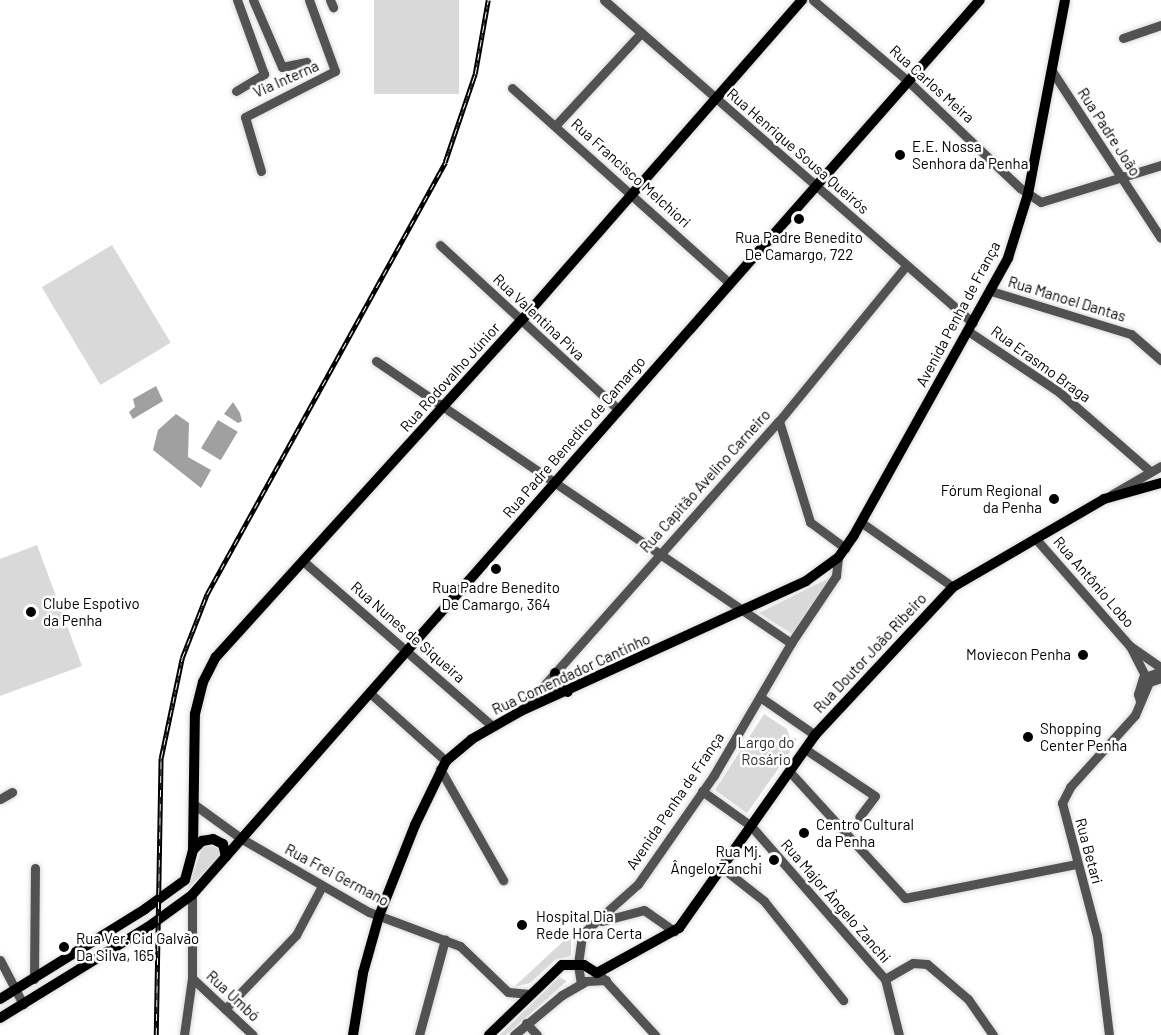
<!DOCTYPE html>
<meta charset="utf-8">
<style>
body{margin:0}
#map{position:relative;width:1161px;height:1035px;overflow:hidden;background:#fff;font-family:Barlow,sans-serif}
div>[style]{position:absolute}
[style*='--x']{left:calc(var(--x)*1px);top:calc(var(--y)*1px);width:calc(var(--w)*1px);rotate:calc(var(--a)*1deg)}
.green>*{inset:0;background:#d9d9d9;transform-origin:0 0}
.water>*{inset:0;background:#a0a0a0;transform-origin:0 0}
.roads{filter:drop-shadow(0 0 2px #dbdbdb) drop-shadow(0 0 2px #dbdbdb)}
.minor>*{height:9px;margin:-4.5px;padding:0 4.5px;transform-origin:4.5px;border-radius:4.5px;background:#525252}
.major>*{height:10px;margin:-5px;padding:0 5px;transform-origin:5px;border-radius:5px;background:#000}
.rail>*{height:4.5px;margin-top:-2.25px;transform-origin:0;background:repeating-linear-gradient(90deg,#fff 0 7px,#000 0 14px);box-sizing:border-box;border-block:2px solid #000}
.dots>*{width:16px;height:16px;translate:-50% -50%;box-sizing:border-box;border:3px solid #fff;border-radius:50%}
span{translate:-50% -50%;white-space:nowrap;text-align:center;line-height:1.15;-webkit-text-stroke:5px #fff;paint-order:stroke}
.street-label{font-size:15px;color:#000}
.poi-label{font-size:15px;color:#000}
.left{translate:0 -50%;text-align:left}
.right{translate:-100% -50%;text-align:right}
.park-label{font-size:15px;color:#303030}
</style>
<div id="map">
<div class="green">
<div style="left:374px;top:0;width:85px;height:94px"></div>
<div style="left:112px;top:245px;width:114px;height:82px;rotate:59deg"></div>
<div style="clip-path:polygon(37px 545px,82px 666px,0 696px,0 559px)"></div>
<div style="clip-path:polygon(833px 576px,794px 635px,759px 613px)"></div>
<div style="clip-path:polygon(764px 714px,787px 729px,790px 738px,796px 738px,796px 741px,790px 743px,790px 752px,747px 813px,715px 790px)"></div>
<div style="clip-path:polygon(209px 845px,219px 849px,221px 855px,187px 890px,202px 848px)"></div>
<div style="clip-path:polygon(571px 934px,571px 956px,556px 959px,530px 983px,514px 987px)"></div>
<div style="clip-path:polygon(559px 977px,567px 981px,506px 1035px,500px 1035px)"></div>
</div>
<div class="water">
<div style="clip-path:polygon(156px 386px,163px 401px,133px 419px,129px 412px,135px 407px,133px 399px)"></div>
<div style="clip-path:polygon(233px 402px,240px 413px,242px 421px,238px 423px,224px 414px)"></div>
<div style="clip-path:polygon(176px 414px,189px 423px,188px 457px,211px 470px,201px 488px,153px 450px,158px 430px)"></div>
<div style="left:218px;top:420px;width:23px;height:33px;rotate:31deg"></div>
</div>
<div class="roads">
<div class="minor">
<div style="--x:253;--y:0;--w:73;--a:66.6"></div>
<div style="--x:282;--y:67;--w:25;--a:-12"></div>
<div style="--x:330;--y:0;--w:8;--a:67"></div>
<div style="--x:604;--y:0;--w:490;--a:41.2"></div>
<div style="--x:813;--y:0;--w:125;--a:40.5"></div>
<div style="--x:908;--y:81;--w:155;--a:43.7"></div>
<div style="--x:1020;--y:188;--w:25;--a:34"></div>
<div style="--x:1041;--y:202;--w:126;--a:-17.1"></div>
<div style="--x:1123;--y:38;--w:40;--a:-18.9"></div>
<div style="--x:1052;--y:71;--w:199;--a:56.9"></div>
<div style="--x:512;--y:88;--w:292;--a:41.9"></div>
<div style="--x:236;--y:91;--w:33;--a:-31"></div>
<div style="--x:264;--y:74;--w:79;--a:-110"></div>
<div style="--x:555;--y:126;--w:127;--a:-47.2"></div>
<div style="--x:261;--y:171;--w:56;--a:-106.5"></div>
<div style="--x:245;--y:117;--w:101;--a:-27.1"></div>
<div style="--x:335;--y:71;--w:76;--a:-110.1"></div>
<div style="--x:440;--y:245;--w:242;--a:42.7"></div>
<div style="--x:991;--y:291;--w:146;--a:17.1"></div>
<div style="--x:1131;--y:334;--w:40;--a:41"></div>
<div style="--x:968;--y:331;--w:110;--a:33.8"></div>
<div style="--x:1059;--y:392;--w:121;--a:41"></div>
<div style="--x:376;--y:361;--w:502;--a:34.2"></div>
<div style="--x:779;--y:421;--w:106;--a:72.9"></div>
<div style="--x:810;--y:522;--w:44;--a:36.6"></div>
<div style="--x:1111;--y:495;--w:58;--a:-30.1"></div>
<div style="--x:862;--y:523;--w:111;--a:35.1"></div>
<div style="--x:1035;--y:538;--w:144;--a:48.7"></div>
<div style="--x:1130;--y:646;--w:38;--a:35"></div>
<div style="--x:303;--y:561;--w:251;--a:41.1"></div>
<div style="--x:1130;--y:646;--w:34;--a:63"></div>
<div style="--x:371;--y:694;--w:101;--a:41.8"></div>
<div style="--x:760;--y:697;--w:67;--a:34.6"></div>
<div style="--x:1140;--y:701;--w:7;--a:-106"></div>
<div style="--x:1138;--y:694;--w:17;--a:-73"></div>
<div style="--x:1143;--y:678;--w:19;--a:-21"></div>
<div style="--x:523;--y:709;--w:385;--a:-48.4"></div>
<div style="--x:779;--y:421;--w:200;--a:-50.7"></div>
<div style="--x:805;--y:749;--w:84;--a:33.9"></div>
<div style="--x:875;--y:796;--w:26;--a:127"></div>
<div style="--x:440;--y:769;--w:128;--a:60.4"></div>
<div style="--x:789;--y:771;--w:172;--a:47.6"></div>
<div style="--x:905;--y:898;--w:174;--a:-11.2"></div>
<div style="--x:702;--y:791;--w:60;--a:35.5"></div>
<div style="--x:751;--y:826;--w:203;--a:48.8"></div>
<div style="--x:885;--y:979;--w:58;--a:76"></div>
<div style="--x:0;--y:799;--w:14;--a:-30"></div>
<div style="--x:195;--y:805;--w:58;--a:35.9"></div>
<div style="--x:242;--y:839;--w:146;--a:29.9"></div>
<div style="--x:369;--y:912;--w:97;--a:20.5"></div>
<div style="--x:460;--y:946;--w:66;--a:43.8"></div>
<div style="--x:508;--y:992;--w:22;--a:5"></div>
<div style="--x:721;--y:867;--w:55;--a:38.3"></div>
<div style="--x:764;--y:901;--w:127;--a:51.4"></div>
<div style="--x:602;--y:921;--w:43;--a:-14.7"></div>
<div style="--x:644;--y:910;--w:37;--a:35"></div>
<div style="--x:0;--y:960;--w:50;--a:62.4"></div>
<div style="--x:602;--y:977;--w:79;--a:47.6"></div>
<div style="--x:192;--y:978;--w:83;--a:43.1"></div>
<div style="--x:34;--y:979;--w:111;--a:-89.5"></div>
<div style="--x:885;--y:979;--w:32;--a:-30"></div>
<div style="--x:913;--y:963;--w:14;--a:4"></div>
<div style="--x:927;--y:964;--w:54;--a:40.5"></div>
<div style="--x:968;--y:999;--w:44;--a:55.2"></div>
<div style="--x:581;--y:984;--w:20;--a:-99"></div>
<div style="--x:578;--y:964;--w:30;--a:-82"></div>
<div style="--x:582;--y:934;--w:75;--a:-41.8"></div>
<div style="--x:638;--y:884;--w:133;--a:-55.1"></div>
<div style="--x:714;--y:775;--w:153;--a:-59.7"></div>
<div style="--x:791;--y:643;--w:81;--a:-56.1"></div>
<div style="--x:836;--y:576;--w:18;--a:-84"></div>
<div style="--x:225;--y:1009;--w:103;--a:-46.2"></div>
<div style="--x:296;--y:935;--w:55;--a:-62"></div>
<div style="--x:526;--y:1023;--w:16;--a:47"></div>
<div style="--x:184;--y:1035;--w:58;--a:-82"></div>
<div style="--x:192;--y:978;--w:83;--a:-90"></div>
<div style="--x:419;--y:1035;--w:99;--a:-74.8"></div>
<div style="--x:514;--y:1035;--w:62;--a:-39.8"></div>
<div style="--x:562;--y:995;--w:28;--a:-30"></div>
<div style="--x:586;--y:981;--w:20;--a:-3"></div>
<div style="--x:1109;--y:1035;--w:100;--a:-96.9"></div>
<div style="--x:1097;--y:936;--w:138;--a:-104.7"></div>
<div style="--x:1062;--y:803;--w:18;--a:-63"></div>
<div style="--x:1070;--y:787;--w:97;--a:-47.9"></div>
<div style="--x:1135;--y:715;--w:36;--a:-67"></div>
<div style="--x:1149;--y:682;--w:13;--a:-18"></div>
</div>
<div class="major">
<div style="--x:555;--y:673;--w:13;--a:86"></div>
<div style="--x:556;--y:686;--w:13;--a:27"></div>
<div style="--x:193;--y:850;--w:13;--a:-45"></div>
<div style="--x:202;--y:841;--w:11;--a:-10"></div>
<div style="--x:213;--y:839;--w:11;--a:27"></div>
<div style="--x:223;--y:844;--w:13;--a:77"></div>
<div style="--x:0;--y:999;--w:171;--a:-31.8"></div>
<div style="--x:145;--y:909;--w:49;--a:-35.9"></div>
<div style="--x:185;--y:880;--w:31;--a:-75"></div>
<div style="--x:193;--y:850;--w:136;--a:-89.2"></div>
<div style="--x:195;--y:714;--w:33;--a:-76"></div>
<div style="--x:203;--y:682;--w:28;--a:-63"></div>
<div style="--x:216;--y:657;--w:454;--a:-47.8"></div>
<div style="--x:521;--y:321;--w:427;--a:-48.8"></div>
<div style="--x:0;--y:1018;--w:174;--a:-31.6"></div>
<div style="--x:148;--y:927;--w:54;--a:-36"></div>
<div style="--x:192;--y:895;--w:1192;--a:-48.64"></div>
<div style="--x:353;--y:1035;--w:63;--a:-80.8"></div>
<div style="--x:363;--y:973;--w:59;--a:-74.3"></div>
<div style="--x:379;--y:916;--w:98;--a:-68.4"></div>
<div style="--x:415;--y:825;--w:71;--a:-64.2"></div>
<div style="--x:446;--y:761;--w:34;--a:-40"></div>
<div style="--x:472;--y:739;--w:56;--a:-29.7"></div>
<div style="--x:521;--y:711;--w:313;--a:-24.5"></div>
<div style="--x:806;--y:581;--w:39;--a:-36"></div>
<div style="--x:838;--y:558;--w:28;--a:-55"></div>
<div style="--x:854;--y:535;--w:317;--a:-60.9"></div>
<div style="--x:1008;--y:258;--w:67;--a:-72.6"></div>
<div style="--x:1028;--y:194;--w:197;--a:-79.2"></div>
<div style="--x:489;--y:1035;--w:101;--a:-43.8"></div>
<div style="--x:562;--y:965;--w:22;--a:0"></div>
<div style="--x:584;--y:965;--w:15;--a:32"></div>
<div style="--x:597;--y:973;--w:94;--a:-28.8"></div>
<div style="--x:679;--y:928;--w:236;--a:-54.8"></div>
<div style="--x:815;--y:735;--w:202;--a:-47"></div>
<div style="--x:953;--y:587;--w:175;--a:-30.2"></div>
<div style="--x:1104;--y:499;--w:59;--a:-15.7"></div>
</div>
</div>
<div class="rail">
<div style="--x:156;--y:1035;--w:277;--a:-89"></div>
<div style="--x:161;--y:758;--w:102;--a:-78.1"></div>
<div style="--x:182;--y:658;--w:69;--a:-68.7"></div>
<div style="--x:207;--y:594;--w:493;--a:-61.1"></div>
<div style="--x:445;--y:162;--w:93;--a:-71.2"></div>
<div style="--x:475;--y:74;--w:75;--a:-80"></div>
</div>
<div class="dots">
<div style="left:900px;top:155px;background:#000"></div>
<div style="left:799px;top:219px;background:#000"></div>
<div style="left:1054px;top:499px;background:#000"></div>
<div style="left:496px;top:569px;background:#000"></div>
<div style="left:31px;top:612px;background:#000"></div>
<div style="left:1083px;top:655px;background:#000"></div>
<div style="left:1028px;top:737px;background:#000"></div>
<div style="left:804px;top:833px;background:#000"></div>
<div style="left:774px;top:860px;background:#000"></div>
<div style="left:522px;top:925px;background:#000"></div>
<div style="left:64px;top:947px;background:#000"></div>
</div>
<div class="street-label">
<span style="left:286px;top:79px;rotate:-24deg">Via Interna</span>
<span style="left:932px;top:84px;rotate:42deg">Rua Carlos Meira</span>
<span style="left:1109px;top:132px;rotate:57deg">Rua Padre João</span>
<span style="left:798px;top:151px;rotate:41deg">Rua Henrique Sousa Queirós</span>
<span style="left:631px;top:173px;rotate:42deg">Rua Francisco Melchiori</span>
<span style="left:1067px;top:299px;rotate:17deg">Rua Manoel Dantas</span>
<span style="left:958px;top:314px;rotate:-62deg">Avenida Penha de França</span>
<span style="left:539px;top:317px;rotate:43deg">Rua Valentina Piva</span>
<span style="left:1041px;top:364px;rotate:36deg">Rua Erasmo Braga</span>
<span style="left:450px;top:377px;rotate:-48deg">Rua Rodovalho Júnior</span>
<span style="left:574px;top:437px;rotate:-49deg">Rua Padre Benedito de Camargo</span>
<span style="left:705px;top:481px;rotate:-48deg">Rua Capitão Avelino Carneiro</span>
<span style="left:1094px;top:582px;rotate:49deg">Rua Antônio Lobo</span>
<span style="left:408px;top:632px;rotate:41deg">Rua Nunes de Siqueira</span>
<span style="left:870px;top:653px;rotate:-47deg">Rua Doutor João Ribeiro</span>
<span style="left:571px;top:674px;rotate:-25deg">Rua Comendador Cantinho</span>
<span style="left:675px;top:801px;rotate:-56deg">Avenida Penha de França</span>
<span style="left:1089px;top:851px;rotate:75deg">Rua Betari</span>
<span style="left:337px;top:875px;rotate:28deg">Rua Frei Germano</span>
<span style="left:836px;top:901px;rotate:49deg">Rua Major Ângelo Zanchi</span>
<span style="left:233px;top:996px;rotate:43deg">Rua Umbó</span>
</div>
<div class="poi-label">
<span class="left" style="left:912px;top:155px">E.E. Nossa<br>Senhora da Penha</span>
<span style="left:799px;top:246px">Rua Padre Benedito<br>De Camargo, 722</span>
<span class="right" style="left:1042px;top:499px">Fórum Regional<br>da Penha</span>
<span style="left:496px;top:596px">Rua Padre Benedito<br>De Camargo, 364</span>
<span class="left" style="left:43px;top:612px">Clube Espotivo<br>da Penha</span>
<span class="right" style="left:1071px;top:655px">Moviecon Penha</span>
<span class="left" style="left:1040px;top:737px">Shopping<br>Center Penha</span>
<span class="left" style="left:816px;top:833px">Centro Cultural<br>da Penha</span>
<span class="right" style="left:762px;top:860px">Rua Mj.<br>Ângelo Zanchi</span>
<span class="left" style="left:536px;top:925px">Hospital Dia<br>Rede Hora Certa</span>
<span class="left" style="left:76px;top:947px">Rua Ver. Cid Galvão<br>Da Silva, 165</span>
</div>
<div class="park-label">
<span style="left:766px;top:751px">Largo do<br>Rosário</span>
</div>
</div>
